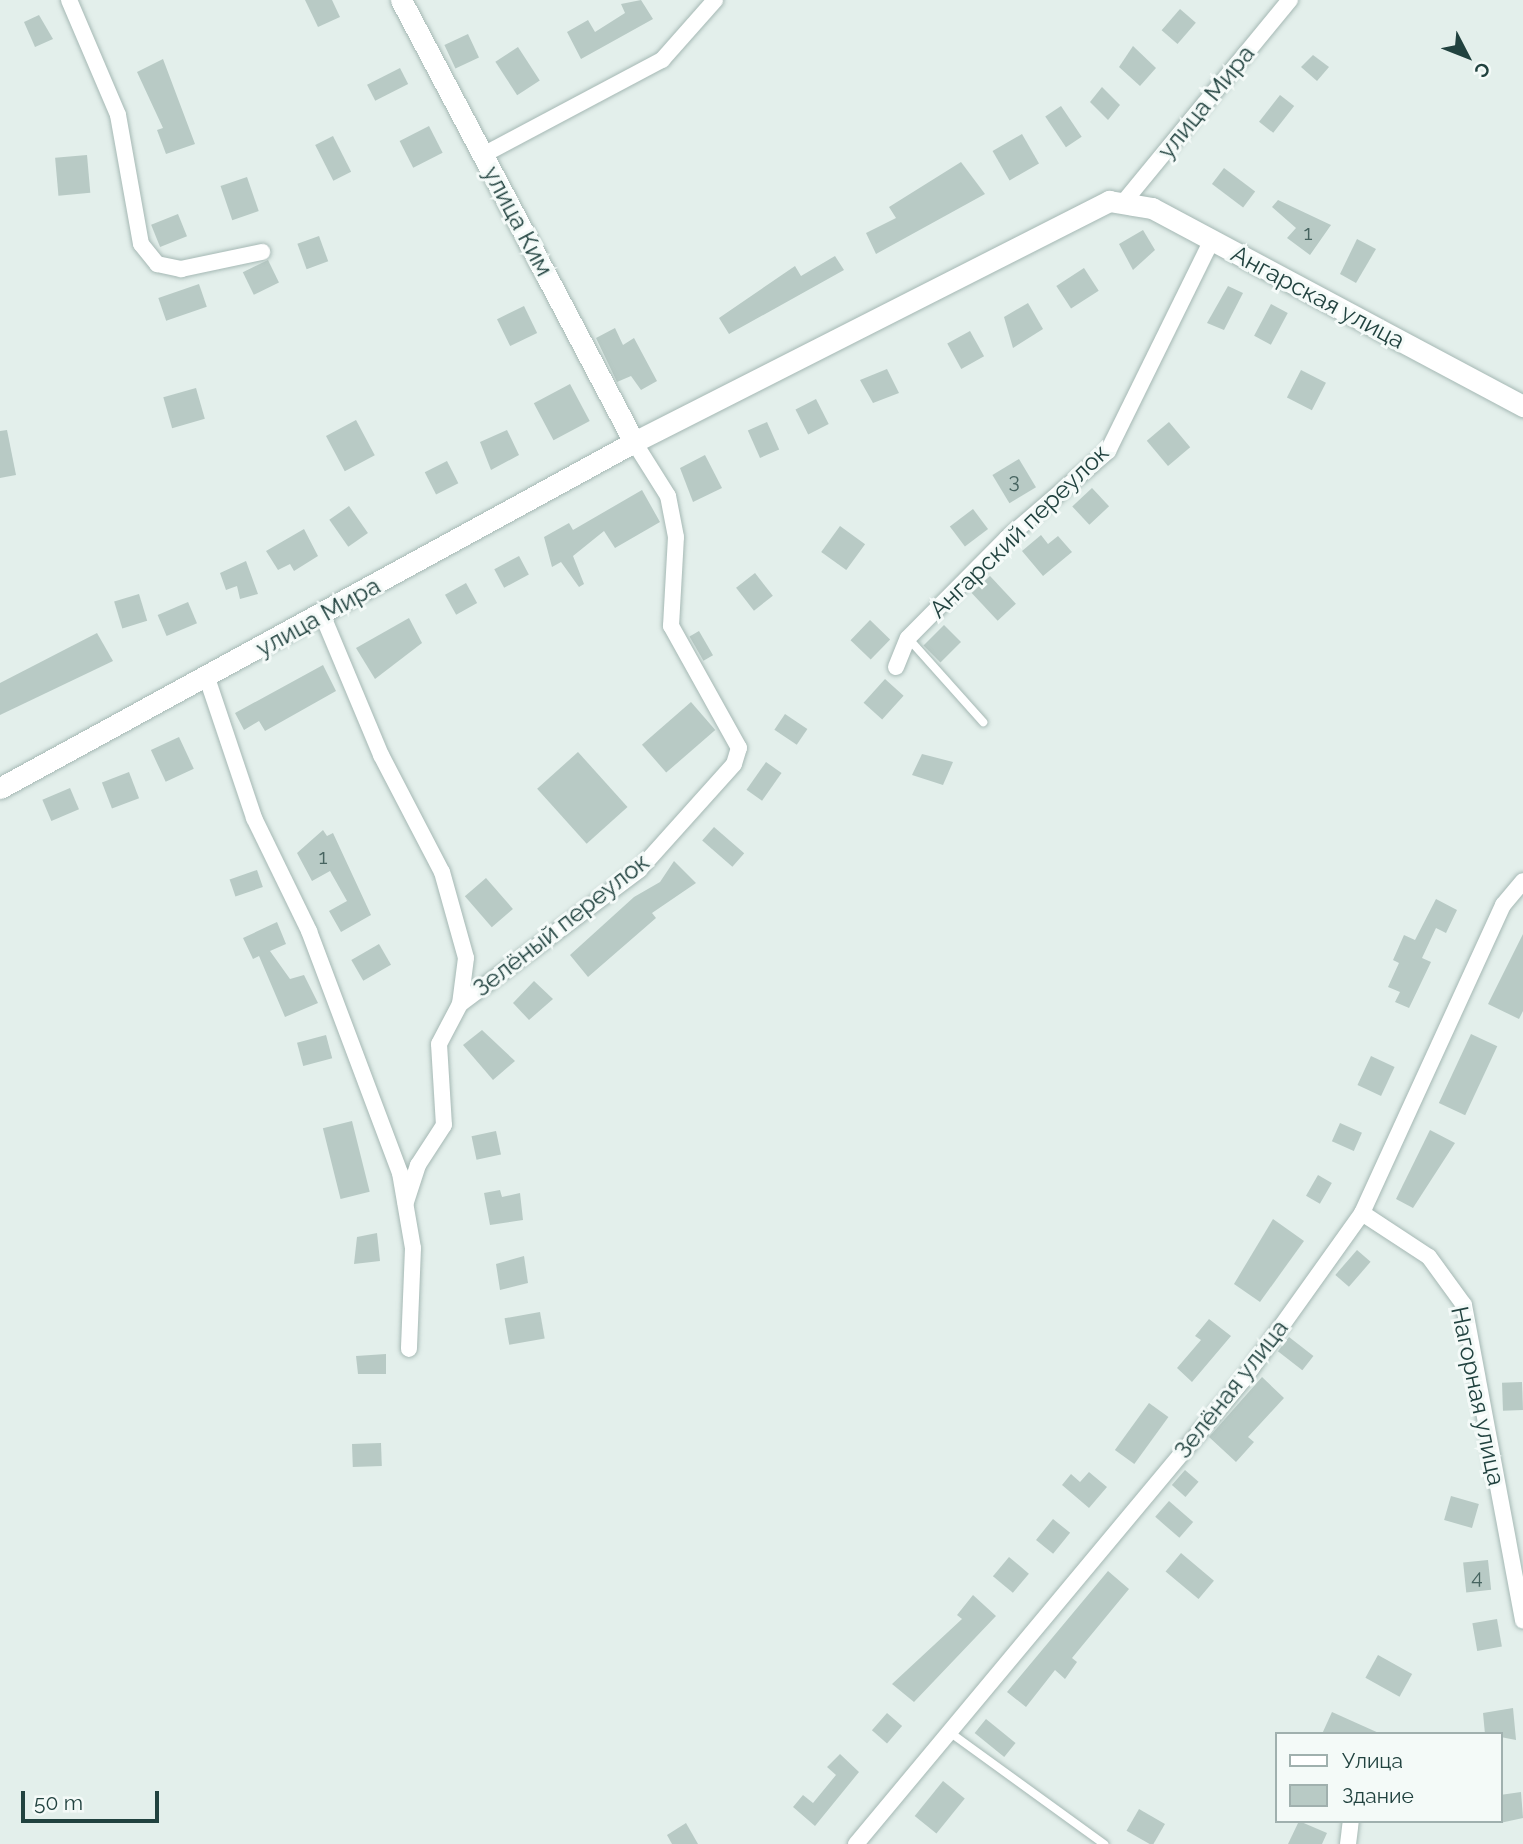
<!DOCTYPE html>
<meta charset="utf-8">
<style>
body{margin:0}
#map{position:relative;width:1523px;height:1844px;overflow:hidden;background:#e3efeb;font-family:Raleway,sans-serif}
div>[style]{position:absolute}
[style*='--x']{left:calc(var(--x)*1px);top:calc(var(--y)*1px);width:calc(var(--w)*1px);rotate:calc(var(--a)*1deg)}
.building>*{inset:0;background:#b8cac5;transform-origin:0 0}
.roads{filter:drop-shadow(0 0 2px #a5b8b4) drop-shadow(0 0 2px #a5b8b4)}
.lane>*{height:8px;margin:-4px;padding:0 4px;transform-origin:4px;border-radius:4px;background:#fff}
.street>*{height:16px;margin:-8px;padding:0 8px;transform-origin:8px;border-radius:8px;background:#fff}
.secondary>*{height:21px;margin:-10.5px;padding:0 10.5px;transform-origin:10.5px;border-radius:10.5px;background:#fff}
span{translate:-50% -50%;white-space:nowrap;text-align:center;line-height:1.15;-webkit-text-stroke:6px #f4faf8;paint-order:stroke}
.number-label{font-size:21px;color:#476460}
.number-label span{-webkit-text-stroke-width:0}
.street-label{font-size:24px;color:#21423f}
.legend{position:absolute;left:1275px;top:1732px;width:228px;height:91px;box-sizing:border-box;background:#f4faf8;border:2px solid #a0b0ae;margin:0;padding:9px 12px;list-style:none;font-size:21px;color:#21423f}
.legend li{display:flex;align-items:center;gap:14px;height:35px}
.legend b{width:35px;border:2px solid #a0b0ae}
.north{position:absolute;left:1432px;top:21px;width:70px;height:70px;-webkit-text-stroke:5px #f4faf8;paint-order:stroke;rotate:132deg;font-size:19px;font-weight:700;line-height:28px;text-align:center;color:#21423f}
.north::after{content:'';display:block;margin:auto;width:24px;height:32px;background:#21423f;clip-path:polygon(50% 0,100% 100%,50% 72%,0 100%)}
.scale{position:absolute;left:21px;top:1791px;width:138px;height:32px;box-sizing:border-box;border:4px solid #21423f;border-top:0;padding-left:9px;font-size:21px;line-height:24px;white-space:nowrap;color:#21423f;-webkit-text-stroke:5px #f4faf8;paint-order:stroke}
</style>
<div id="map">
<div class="building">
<div style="clip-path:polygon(305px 0,332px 0,340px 17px,318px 27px)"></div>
<div style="clip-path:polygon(641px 0,653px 19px,581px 59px,567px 32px,588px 20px,595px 32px,625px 13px,621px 4px)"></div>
<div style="left:1180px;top:9px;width:21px;height:28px;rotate:41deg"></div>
<div style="clip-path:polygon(39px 15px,53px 39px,35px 47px,24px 22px)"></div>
<div style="left:468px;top:34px;width:26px;height:26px;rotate:65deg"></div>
<div style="clip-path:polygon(1133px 46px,1156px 68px,1140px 86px,1119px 67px)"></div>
<div style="left:518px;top:47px;width:40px;height:27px;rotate:57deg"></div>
<div style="clip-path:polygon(1313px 55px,1329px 67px,1317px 81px,1301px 67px)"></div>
<div style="clip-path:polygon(163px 59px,195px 144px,166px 154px,157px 130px,163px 128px,137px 72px)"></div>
<div style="left:400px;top:68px;width:18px;height:37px;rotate:63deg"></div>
<div style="clip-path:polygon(1102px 87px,1120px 105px,1108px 120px,1090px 102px)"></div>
<div style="left:1280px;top:95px;width:18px;height:34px;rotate:38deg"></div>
<div style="left:1061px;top:106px;width:37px;height:19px;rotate:56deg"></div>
<div style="left:429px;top:126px;width:30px;height:33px;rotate:63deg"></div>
<div style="left:1022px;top:134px;width:34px;height:34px;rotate:60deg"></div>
<div style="left:333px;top:136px;width:40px;height:20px;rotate:63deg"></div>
<div style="left:87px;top:155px;width:38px;height:32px;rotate:85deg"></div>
<div style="clip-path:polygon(961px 162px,985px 194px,876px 254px,866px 233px,896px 218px,889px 207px)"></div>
<div style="left:1224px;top:168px;width:39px;height:20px;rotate:37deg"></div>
<div style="left:247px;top:177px;width:36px;height:28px;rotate:71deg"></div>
<div style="clip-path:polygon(1278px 200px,1331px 225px,1310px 255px,1287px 238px,1296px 228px,1272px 207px)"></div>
<div style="left:178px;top:214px;width:24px;height:29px;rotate:68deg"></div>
<div style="clip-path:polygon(1143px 230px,1155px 250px,1133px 270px,1119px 244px)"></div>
<div style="left:319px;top:236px;width:27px;height:23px;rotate:70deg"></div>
<div style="clip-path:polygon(1357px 239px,1376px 249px,1356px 283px,1340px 274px)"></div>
<div style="clip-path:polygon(835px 256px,844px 270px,729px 334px,719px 318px,795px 266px,801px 276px)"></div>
<div style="left:268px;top:260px;width:25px;height:28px;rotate:64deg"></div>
<div style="left:1084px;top:268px;width:27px;height:33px;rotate:57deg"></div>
<div style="left:199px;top:284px;width:24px;height:43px;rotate:71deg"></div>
<div style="clip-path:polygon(1228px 286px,1243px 293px,1224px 330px,1207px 323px)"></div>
<div style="clip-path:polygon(1028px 303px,1043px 329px,1013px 348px,1004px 317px)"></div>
<div style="left:1271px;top:304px;width:19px;height:36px;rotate:28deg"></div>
<div style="left:524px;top:306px;width:30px;height:30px;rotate:64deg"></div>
<div style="clip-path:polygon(615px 328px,623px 345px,634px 338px,657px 381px,641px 390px,631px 376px,617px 382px,596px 338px)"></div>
<div style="left:970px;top:331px;width:29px;height:26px;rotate:61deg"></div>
<div style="clip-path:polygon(887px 369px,899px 393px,873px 403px,860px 380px)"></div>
<div style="left:1301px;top:370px;width:28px;height:31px;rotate:27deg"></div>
<div style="left:570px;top:384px;width:42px;height:41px;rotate:62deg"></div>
<div style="left:196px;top:388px;width:32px;height:34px;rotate:74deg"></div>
<div style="left:816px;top:399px;width:28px;height:23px;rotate:63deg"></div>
<div style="left:356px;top:420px;width:40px;height:34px;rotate:62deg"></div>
<div style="left:767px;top:422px;width:30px;height:21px;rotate:66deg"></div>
<div style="left:1169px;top:422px;width:33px;height:29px;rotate:50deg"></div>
<div style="clip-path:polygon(7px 430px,16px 475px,0 478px,0 431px)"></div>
<div style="clip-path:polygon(507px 430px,519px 455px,491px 470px,480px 442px)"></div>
<div style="clip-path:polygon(705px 455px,722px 488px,693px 502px,680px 468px)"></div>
<div style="left:1019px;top:459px;width:33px;height:31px;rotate:59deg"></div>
<div style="left:447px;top:461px;width:25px;height:25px;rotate:63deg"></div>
<div style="left:1092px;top:488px;width:25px;height:27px;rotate:47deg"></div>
<div style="clip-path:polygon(642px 490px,660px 522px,615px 548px,604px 531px,573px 556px,584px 584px,579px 587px,561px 562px,552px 567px,544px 537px,569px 523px,573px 530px)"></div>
<div style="left:349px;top:506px;width:33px;height:24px;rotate:55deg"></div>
<div style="left:973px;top:509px;width:25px;height:29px;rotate:53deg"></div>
<div style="left:840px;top:526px;width:31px;height:32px;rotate:36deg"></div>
<div style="clip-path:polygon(304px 529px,318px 556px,294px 571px,290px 564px,278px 570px,266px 551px)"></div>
<div style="clip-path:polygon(1041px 535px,1048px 544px,1058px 536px,1072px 552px,1043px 576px,1022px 551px)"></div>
<div style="left:519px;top:556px;width:21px;height:28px;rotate:62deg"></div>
<div style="clip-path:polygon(246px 561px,258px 594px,240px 599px,237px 586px,226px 590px,220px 573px)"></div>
<div style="left:755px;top:573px;width:29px;height:24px;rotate:52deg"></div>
<div style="left:990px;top:576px;width:38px;height:25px;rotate:47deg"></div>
<div style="left:466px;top:583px;width:23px;height:24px;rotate:61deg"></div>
<div style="left:139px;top:594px;width:28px;height:26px;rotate:73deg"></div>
<div style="left:188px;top:602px;width:23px;height:33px;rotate:67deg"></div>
<div style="clip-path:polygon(409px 618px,422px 643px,375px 679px,356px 648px)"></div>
<div style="left:870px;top:620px;width:28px;height:28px;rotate:44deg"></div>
<div style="left:944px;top:625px;width:24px;height:29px;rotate:45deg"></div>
<div style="left:699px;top:631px;width:28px;height:11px;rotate:60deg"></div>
<div style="clip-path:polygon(97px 633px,113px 661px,0 715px,0 683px)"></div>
<div style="clip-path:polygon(323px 665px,336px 691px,265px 731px,259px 721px,244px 730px,235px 713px)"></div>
<div style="left:885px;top:679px;width:25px;height:32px;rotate:42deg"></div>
<div style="left:691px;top:702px;width:37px;height:65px;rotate:49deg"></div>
<div style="left:785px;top:714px;width:27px;height:19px;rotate:34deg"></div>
<div style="left:179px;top:737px;width:35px;height:31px;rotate:65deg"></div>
<div style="left:578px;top:752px;width:74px;height:55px;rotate:48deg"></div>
<div style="clip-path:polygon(922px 754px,953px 762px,943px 785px,912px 775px)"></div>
<div style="left:766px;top:762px;width:19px;height:34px;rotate:35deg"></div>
<div style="left:129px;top:772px;width:28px;height:29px;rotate:69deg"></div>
<div style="left:70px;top:788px;width:23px;height:30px;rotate:67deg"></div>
<div style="left:714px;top:827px;width:40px;height:18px;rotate:41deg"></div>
<div style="clip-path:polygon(323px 830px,327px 836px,333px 833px,371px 915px,341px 932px,329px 911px,347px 901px,330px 871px,312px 881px,297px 853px)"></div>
<div style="clip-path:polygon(674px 861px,696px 883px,652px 913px,656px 918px,588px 977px,570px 955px,634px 897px,660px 882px)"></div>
<div style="left:257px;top:870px;width:18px;height:29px;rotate:71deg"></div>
<div style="left:486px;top:878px;width:41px;height:28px;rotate:49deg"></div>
<div style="clip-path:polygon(1436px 899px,1457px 910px,1446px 933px,1436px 928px,1422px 958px,1431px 962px,1409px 1008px,1395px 1002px,1400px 992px,1388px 987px,1399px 963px,1393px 960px,1404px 935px,1415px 940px)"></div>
<div style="clip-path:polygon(277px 922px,286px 944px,270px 951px,290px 979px,304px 975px,318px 1003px,285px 1017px,259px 956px,253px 959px,243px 938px)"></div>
<div style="clip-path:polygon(1523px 934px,1523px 1011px,1519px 1019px,1488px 1004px)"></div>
<div style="left:379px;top:944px;width:24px;height:32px;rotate:60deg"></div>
<div style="clip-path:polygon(534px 981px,553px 999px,529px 1020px,513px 1003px)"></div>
<div style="clip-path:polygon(482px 1030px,515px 1061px,493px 1080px,463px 1045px)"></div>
<div style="left:1471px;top:1034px;width:29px;height:76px;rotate:25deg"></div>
<div style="left:326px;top:1035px;width:24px;height:30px;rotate:75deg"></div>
<div style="left:1371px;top:1056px;width:26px;height:32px;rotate:25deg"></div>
<div style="left:352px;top:1121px;width:73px;height:30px;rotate:76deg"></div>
<div style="left:1340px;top:1123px;width:24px;height:20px;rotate:24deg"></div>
<div style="clip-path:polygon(1430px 1130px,1455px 1143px,1413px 1208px,1396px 1199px)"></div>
<div style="left:496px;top:1131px;width:24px;height:25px;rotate:78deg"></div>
<div style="left:1318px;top:1175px;width:16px;height:24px;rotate:30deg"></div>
<div style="clip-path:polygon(500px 1190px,502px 1197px,520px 1193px,523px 1220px,490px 1225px,484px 1193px)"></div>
<div style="clip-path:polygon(1273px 1219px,1304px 1241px,1260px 1302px,1234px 1284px)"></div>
<div style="clip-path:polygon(377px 1233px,380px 1261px,354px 1264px,357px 1237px)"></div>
<div style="left:1357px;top:1250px;width:18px;height:33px;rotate:41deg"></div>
<div style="clip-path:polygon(524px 1256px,528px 1283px,500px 1290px,496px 1264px)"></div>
<div style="left:540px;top:1312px;width:27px;height:36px;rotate:80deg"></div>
<div style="clip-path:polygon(1209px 1319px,1231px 1336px,1192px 1382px,1177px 1368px,1201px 1340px,1195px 1336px)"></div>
<div style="left:1289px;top:1337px;width:31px;height:18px;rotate:38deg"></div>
<div style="clip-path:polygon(386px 1354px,386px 1374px,358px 1374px,356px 1356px)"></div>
<div style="clip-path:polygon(1262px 1377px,1284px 1398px,1248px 1437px,1254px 1442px,1236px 1462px,1209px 1437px)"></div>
<div style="left:1522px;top:1382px;width:28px;height:20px;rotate:88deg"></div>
<div style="left:1149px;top:1403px;width:24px;height:58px;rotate:36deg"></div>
<div style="left:381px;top:1443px;width:23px;height:29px;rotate:88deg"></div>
<div style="left:1185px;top:1470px;width:18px;height:20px;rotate:41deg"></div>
<div style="clip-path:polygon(1089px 1472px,1107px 1487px,1089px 1508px,1062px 1485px,1071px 1474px,1080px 1482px)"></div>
<div style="left:1451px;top:1496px;width:29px;height:25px;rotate:16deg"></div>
<div style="left:1169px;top:1501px;width:32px;height:21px;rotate:41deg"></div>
<div style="left:1053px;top:1519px;width:22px;height:27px;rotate:39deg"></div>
<div style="left:1181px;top:1553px;width:43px;height:24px;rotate:40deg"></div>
<div style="left:1009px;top:1557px;width:26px;height:25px;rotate:40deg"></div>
<div style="left:1488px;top:1560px;width:30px;height:25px;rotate:84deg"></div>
<div style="clip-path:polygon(1108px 1571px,1129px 1589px,1072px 1658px,1077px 1662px,1065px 1679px,1055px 1670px,1026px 1707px,1007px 1692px)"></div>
<div style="clip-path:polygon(973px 1595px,996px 1616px,914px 1702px,892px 1684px,962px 1619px,957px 1615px)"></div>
<div style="left:1497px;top:1619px;width:28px;height:25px;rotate:80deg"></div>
<div style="left:1378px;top:1655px;width:39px;height:26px;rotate:29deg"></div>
<div style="clip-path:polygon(1513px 1708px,1516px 1740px,1485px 1734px,1483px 1713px)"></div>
<div style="clip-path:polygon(1332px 1712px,1381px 1734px,1322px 1734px)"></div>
<div style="left:887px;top:1713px;width:20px;height:23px;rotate:41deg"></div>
<div style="left:986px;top:1719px;width:38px;height:18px;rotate:39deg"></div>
<div style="clip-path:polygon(840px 1754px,859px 1772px,815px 1826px,793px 1807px,803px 1795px,813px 1803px,836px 1775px,827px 1767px)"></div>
<div style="left:943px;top:1781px;width:28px;height:45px;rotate:39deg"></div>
<div style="clip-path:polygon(1521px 1792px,1523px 1818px,1500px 1823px,1500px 1795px)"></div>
<div style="left:1139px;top:1809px;width:30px;height:25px;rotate:30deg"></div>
<div style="clip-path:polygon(1299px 1821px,1327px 1833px,1322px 1844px,1288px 1844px)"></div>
<div style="clip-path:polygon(686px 1823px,698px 1844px,672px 1844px,667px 1835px)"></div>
</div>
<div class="roads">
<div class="lane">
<div style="--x:908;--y:638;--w:113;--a:48.2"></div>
<div style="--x:948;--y:1731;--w:193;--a:35.9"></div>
</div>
<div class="street">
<div style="--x:69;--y:0;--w:125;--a:66.9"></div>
<div style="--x:118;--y:115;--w:131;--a:79.9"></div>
<div style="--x:141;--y:244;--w:26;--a:51"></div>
<div style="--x:157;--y:264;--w:25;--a:12"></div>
<div style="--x:181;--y:269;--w:83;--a:-11.9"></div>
<div style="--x:483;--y:155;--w:203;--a:-28"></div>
<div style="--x:662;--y:60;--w:80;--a:-48.5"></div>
<div style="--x:1123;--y:203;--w:263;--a:-50.6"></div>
<div style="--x:322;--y:614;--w:153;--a:67.3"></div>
<div style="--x:381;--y:755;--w:132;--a:62.5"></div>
<div style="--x:442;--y:872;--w:89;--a:74.4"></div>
<div style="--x:466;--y:958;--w:46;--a:97.4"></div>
<div style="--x:460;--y:1004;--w:45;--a:117.7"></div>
<div style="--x:439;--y:1044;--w:81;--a:86.5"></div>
<div style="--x:444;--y:1125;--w:48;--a:123"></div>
<div style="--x:418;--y:1165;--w:40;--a:108"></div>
<div style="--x:896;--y:667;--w:31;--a:-68"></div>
<div style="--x:908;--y:638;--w:141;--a:-45.3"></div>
<div style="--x:1007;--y:538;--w:133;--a:-40.7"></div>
<div style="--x:1108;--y:451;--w:235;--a:-63.8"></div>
<div style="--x:207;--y:678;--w:148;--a:71.4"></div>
<div style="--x:254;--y:818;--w:126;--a:64"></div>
<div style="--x:309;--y:931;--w:259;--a:69.4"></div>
<div style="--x:400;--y:1173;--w:76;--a:80.2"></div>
<div style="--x:413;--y:1248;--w:101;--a:92.3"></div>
<div style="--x:460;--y:1004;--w:224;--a:-36.8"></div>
<div style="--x:639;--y:870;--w:142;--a:-48.1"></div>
<div style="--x:734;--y:764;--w:17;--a:-73"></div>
<div style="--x:739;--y:748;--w:140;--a:-119.1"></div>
<div style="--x:671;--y:626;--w:89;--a:-86.8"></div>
<div style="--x:676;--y:537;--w:42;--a:-101"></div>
<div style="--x:668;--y:496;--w:64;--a:-122.2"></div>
<div style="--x:1362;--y:1213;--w:80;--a:33.3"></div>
<div style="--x:1429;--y:1257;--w:59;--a:53.9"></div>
<div style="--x:1464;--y:1305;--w:321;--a:79.4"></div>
<div style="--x:856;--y:1844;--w:604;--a:-50.17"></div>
<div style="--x:1243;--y:1380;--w:205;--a:-54.5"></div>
<div style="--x:1362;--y:1213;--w:339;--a:-65.4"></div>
<div style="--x:1503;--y:905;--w:31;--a:-50"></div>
<div style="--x:1348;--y:1844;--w:23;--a:-83"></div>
</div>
<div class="secondary">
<div style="--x:401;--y:0;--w:500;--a:62.2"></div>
<div style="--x:0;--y:788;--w:722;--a:-28.62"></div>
<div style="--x:634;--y:442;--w:533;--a:-26.9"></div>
<div style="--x:1109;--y:201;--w:44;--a:9.2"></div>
<div style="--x:1152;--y:208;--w:421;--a:28.1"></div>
</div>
</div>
<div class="number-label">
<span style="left:1308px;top:233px">1</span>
<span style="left:1014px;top:481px">3</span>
<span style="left:323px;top:857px">1</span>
<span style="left:1477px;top:1577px">4</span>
</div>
<div class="street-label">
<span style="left:1206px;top:102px;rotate:-51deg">улица Мира</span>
<span style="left:518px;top:221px;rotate:62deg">улица Ким</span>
<span style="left:1318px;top:297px;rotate:28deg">Ангарская улица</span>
<span style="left:1019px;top:531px;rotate:-44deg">Ангарский переулок</span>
<span style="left:318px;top:617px;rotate:-29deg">улица Мира</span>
<span style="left:561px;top:925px;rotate:-38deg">Зелёный переулок</span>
<span style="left:1231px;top:1389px;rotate:-52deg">Зелёная улица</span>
<span style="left:1478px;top:1396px;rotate:78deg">Нагорная улица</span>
</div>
<ul class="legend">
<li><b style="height:9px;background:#fff"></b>Улица</li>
<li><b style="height:19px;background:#b8cac5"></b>Здание</li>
</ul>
<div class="north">С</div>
<div class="scale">50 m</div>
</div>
